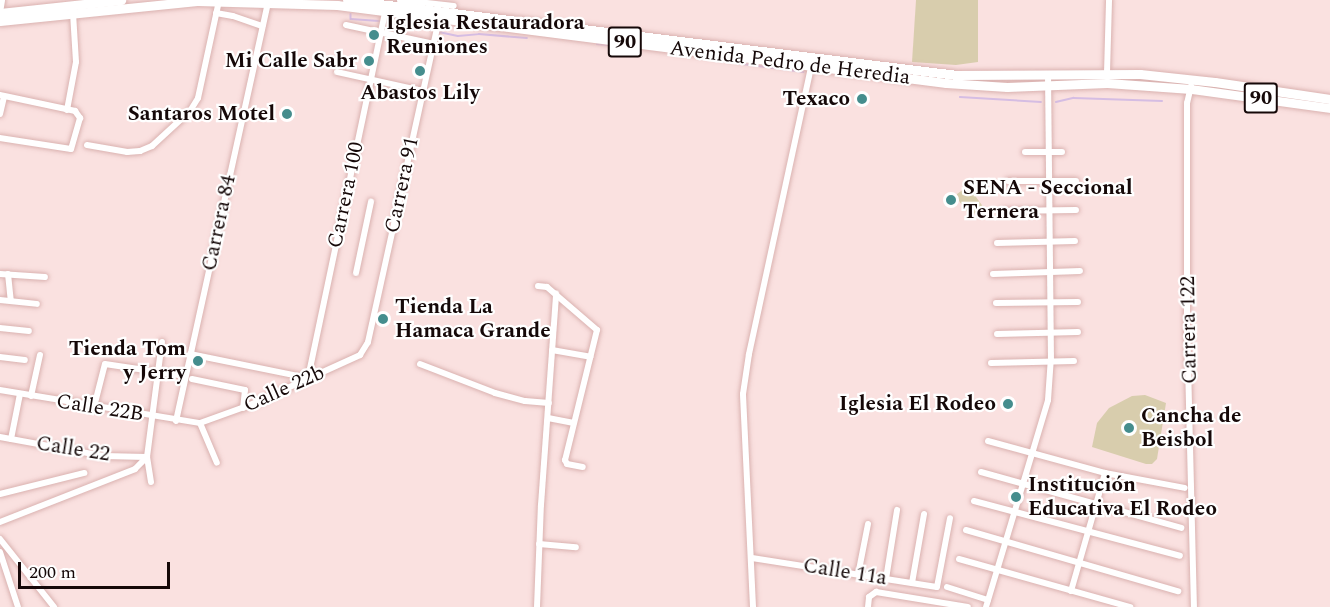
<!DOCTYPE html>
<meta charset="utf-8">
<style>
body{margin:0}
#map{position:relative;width:1330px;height:607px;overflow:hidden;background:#fae1e0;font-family:Spectral,serif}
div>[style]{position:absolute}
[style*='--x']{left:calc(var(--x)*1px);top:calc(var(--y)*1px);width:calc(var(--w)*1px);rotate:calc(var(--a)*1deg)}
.green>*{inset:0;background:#d8cdad;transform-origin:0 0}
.stream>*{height:1.5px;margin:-0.75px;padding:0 0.75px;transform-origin:0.75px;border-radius:0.75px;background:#d5bde3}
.roads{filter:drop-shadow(0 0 2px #dab2b0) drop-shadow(0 0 2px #dab2b0)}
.minor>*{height:6px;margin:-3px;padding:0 3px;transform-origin:3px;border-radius:3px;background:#fff}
.trunk>*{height:9px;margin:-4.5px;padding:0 4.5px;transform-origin:4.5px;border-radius:4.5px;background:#fff}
.dots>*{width:16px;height:16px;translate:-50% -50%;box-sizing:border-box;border:3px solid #fff;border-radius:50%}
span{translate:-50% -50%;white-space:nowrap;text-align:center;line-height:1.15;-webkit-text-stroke:4.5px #fff;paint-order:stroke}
.shield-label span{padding:2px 4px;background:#fff;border:2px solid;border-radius:4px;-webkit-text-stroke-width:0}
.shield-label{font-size:20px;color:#150808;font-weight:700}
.poi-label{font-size:21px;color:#150808;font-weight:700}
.left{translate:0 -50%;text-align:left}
.right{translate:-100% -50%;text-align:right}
.street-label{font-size:21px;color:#150808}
.scale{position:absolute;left:18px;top:562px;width:152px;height:27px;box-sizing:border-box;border:3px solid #150808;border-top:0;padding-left:8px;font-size:18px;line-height:21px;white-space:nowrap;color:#150808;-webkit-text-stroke:4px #fff;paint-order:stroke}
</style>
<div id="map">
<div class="green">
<div style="clip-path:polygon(916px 0,978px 0,978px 62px,956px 65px,912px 62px)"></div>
<div style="left:968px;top:186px;width:26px;height:16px;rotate:54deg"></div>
<div style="clip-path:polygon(1145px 395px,1166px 403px,1157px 459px,1152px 464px,1146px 464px,1092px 447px,1097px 423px,1109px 408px,1132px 396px)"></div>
</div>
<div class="stream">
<div style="--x:351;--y:14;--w:5;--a:90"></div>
<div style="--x:351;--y:19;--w:28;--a:4"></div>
<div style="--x:387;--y:23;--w:44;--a:9.2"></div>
<div style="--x:439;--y:32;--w:19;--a:12"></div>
<div style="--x:458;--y:36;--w:21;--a:-5"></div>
<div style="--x:479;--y:34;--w:48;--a:4.8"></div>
<div style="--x:597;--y:44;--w:36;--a:5"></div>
<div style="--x:713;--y:58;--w:13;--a:9"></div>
<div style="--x:735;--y:63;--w:69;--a:7.5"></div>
<div style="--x:960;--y:97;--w:81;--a:3.5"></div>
<div style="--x:1056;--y:102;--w:18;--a:-13"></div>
<div style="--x:1074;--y:98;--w:88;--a:2"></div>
</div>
<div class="roads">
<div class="minor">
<div style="--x:400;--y:0;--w:54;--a:6.3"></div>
<div style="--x:0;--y:13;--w:13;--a:-81"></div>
<div style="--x:216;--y:13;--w:17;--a:10"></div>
<div style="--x:233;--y:16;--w:31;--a:19"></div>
<div style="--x:346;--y:25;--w:90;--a:12.2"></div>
<div style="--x:337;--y:72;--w:88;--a:12.5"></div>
<div style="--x:1107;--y:73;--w:73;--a:-88.4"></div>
<div style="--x:1191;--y:86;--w:17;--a:103"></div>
<div style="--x:1187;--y:103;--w:220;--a:90"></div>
<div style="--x:1187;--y:323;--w:284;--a:88.6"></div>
<div style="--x:0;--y:95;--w:77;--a:12"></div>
<div style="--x:75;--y:111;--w:9;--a:54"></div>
<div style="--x:80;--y:118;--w:32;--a:106"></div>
<div style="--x:71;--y:149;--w:72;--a:-171.2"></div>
<div style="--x:67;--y:110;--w:49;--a:-79.4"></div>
<div style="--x:76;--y:62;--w:49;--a:-93.5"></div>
<div style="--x:0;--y:114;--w:18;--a:-77"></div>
<div style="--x:87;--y:145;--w:41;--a:9.9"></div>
<div style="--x:127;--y:152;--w:13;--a:-4"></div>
<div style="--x:140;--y:151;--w:13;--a:-23"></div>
<div style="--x:152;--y:146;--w:52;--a:-42.6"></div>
<div style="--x:190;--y:111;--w:15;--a:-58"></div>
<div style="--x:198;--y:98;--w:99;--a:-77.8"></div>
<div style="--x:1025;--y:152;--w:37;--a:0"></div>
<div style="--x:1008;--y:181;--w:68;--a:0"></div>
<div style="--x:1003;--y:211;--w:73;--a:-0.8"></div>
<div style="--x:997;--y:243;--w:78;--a:-1.5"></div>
<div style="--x:356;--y:273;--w:73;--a:-78.1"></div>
<div style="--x:0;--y:274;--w:45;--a:3.8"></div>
<div style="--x:8;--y:274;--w:27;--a:84"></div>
<div style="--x:993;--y:274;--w:87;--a:-2"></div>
<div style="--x:538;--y:286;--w:9;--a:6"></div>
<div style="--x:547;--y:287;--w:66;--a:40.7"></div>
<div style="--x:597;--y:330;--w:134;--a:103.8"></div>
<div style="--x:565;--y:460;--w:4;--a:63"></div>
<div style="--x:567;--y:464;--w:16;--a:11"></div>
<div style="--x:0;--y:300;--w:37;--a:6"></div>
<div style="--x:996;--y:303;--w:82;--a:-0.7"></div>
<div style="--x:0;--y:328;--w:29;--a:6"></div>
<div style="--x:997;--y:334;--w:81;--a:-1.4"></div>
<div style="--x:552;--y:350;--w:39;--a:10"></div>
<div style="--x:190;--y:354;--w:120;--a:11.5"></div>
<div style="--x:308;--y:378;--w:374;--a:-78.1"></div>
<div style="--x:0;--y:357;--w:25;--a:7"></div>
<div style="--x:991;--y:363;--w:83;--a:-1.4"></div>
<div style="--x:420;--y:364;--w:80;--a:21.1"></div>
<div style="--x:495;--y:393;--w:31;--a:15"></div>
<div style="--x:525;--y:401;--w:24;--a:5"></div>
<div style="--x:192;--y:379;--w:54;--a:11.7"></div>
<div style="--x:245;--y:390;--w:18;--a:96"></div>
<div style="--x:0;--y:390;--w:203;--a:9.4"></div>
<div style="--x:200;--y:423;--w:53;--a:-19.8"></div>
<div style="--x:250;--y:405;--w:121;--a:-24.4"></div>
<div style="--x:360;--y:355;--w:15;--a:-58"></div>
<div style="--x:368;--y:342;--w:331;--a:-77.6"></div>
<div style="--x:31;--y:396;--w:42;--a:-77.6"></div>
<div style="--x:94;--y:407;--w:44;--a:-75.7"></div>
<div style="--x:105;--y:364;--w:81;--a:8.5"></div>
<div style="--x:548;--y:418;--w:25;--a:11"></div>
<div style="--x:176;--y:421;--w:429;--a:-77.6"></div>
<div style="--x:200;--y:423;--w:43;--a:67"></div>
<div style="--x:0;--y:437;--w:106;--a:10.4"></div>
<div style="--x:104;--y:456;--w:43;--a:1.3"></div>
<div style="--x:11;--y:439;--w:46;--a:-78.7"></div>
<div style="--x:988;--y:441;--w:121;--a:15.3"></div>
<div style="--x:1105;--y:473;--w:81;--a:10.6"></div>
<div style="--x:981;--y:472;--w:208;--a:15.6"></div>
<div style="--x:151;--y:482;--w:25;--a:-99"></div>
<div style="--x:147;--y:457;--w:116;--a:-82.6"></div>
<div style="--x:0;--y:494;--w:87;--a:-14"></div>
<div style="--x:974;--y:501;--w:213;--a:14.9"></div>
<div style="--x:0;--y:522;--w:145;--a:-21.4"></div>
<div style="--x:135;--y:469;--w:17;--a:-45"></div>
<div style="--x:966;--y:530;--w:221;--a:16.1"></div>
<div style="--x:0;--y:539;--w:87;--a:51.5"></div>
<div style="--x:539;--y:544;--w:37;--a:5"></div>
<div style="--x:0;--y:552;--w:58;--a:71.9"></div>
<div style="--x:752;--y:558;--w:187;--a:8.9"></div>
<div style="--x:937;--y:587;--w:70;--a:-79.3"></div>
<div style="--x:959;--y:559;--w:178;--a:15.7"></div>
<div style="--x:858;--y:575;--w:52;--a:-78.9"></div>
<div style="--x:886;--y:579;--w:70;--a:-80.9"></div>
<div style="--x:912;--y:583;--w:70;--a:-80.1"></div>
<div style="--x:947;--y:587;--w:43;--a:17.6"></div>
<div style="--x:1071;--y:591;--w:123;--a:-73.9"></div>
<div style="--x:537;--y:607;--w:102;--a:-87.8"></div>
<div style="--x:541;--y:505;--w:212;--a:-85.9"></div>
<div style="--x:753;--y:607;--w:213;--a:-92.7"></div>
<div style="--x:743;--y:394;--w:40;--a:-81.5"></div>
<div style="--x:749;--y:354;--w:298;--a:-77.8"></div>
<div style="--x:868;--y:607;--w:10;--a:-84"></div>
<div style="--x:869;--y:597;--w:9;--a:-36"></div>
<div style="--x:876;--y:592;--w:93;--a:9.3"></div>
<div style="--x:986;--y:607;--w:216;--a:-73.3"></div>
<div style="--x:1048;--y:400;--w:39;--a:-86"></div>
<div style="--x:1051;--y:361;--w:285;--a:-90.6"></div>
</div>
<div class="trunk">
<div style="--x:347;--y:0;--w:615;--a:7.01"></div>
<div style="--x:957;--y:75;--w:183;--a:-0.3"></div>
<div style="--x:1140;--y:74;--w:75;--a:6.1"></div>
<div style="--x:1215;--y:82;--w:116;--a:8.4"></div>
<div style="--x:0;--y:13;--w:122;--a:-6.1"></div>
<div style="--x:0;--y:21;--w:198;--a:-5.8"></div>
<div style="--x:197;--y:1;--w:140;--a:1.6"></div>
<div style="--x:337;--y:5;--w:614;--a:7.3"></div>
<div style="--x:946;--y:83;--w:61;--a:3.8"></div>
<div style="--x:1007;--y:87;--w:100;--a:-2.3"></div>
<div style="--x:1107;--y:83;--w:84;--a:4.1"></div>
<div style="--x:1191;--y:89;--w:140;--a:7.8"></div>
</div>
</div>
<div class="dots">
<div style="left:374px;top:35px;background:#458d8d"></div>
<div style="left:369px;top:61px;background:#458d8d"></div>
<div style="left:420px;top:71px;background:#458d8d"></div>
<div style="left:862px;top:99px;background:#458d8d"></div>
<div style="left:287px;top:114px;background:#458d8d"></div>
<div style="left:951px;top:200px;background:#458d8d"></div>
<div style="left:383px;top:319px;background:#458d8d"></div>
<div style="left:198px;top:361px;background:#458d8d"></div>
<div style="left:1008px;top:404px;background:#458d8d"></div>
<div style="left:1129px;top:428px;background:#458d8d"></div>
<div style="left:1016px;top:497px;background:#458d8d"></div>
</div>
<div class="shield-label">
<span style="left:625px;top:42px">90</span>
<span style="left:1261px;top:98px">90</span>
</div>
<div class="poi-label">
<span class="left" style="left:386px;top:35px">Iglesia Restauradora<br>Reuniones</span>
<span class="right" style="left:357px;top:61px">Mi Calle Sabr</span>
<span style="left:420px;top:93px">Abastos Lily</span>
<span class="right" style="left:850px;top:99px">Texaco</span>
<span class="right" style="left:275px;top:114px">Santaros Motel</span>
<span class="left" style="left:963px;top:200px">SENA - Seccional<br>Ternera</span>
<span class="left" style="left:395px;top:319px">Tienda La<br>Hamaca Grande</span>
<span class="right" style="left:186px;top:361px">Tienda Tom<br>y Jerry</span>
<span class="right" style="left:996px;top:404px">Iglesia El Rodeo</span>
<span class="left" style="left:1141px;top:428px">Cancha de<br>Beisbol</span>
<span class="left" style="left:1028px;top:497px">Institución<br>Educativa El Rodeo</span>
</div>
<div class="street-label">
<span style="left:790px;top:63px;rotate:7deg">Avenida Pedro de Heredia</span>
<span style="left:402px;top:185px;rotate:-78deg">Carrera 91</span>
<span style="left:346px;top:195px;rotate:-78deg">Carrera 100</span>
<span style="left:219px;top:223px;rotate:-78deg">Carrera 84</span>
<span style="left:1189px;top:330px;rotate:-91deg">Carrera 122</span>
<span style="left:284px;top:389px;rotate:-24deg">Calle 22b</span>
<span style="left:100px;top:408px;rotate:9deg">Calle 22B</span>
<span style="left:73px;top:449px;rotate:9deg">Calle 22</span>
<span style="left:845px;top:572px;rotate:9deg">Calle 11a</span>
</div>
<div class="scale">200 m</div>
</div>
